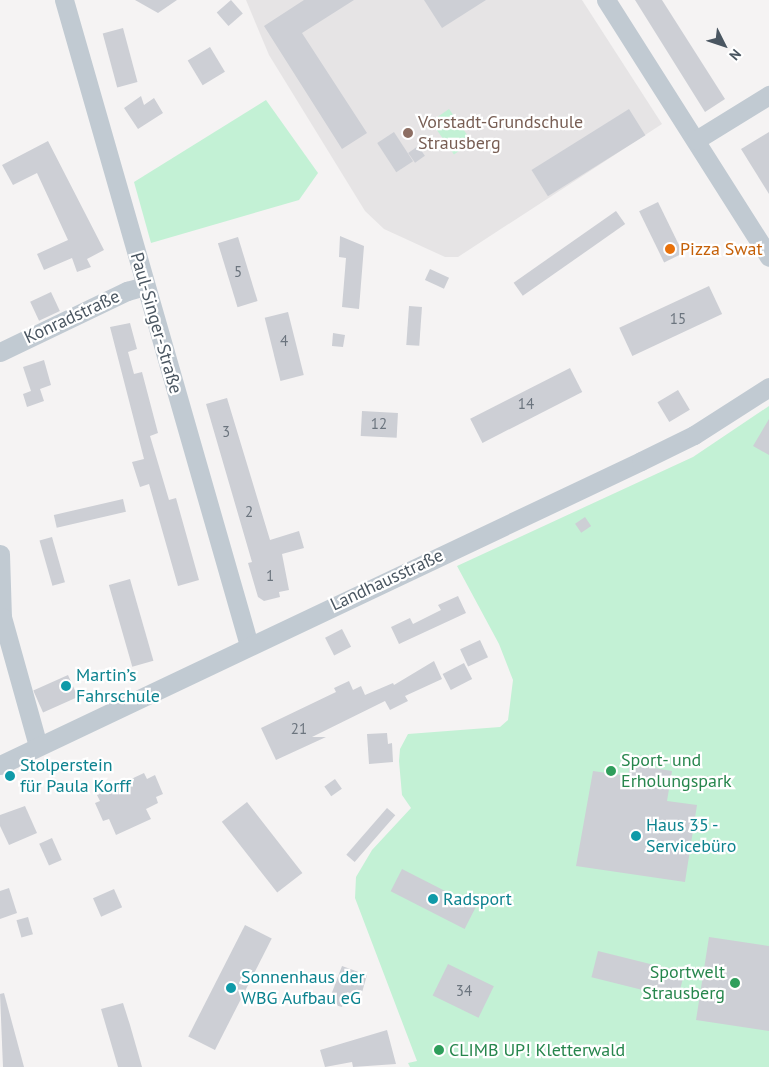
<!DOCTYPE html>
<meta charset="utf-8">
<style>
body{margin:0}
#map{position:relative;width:769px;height:1067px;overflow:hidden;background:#f5f3f3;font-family:"PT Sans",sans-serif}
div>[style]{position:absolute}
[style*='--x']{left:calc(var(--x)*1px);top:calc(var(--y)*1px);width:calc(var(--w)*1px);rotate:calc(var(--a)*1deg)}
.education>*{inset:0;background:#e6e4e5}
.green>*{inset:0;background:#c3f1d5;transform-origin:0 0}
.building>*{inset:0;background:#cdcfd5;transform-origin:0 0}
.minor>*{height:19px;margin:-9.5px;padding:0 9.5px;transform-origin:9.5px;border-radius:9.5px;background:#c1cad2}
.dots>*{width:14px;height:14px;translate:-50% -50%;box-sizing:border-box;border:2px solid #fff;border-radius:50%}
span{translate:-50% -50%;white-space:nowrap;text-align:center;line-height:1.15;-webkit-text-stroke:4.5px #fff;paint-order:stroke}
.number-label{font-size:15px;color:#6b747e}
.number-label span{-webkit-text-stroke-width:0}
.education-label{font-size:18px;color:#785e54}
.left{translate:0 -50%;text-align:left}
.food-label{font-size:18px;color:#c56008}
.street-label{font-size:18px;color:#4a5661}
.culture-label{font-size:18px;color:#0d838f}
.leisure-label{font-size:18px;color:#27864d}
.right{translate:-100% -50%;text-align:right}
.north{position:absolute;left:699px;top:20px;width:50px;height:50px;-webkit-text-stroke:4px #fff;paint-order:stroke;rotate:131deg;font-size:14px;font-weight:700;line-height:20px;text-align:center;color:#4a5661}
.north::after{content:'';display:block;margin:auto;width:18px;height:22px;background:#4a5661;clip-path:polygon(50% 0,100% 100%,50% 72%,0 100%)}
</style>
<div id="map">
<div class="education">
<div style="clip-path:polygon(246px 0,582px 0,662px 124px,458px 257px,445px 257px,384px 229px,365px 211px,269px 55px)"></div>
</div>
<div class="green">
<div style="clip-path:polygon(266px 100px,318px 173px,299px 200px,151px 243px,134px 182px)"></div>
<div style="left:449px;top:109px;width:40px;height:22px;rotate:55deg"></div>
<div style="clip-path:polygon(769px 406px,769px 1067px,410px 1067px,408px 1063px,417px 1061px,355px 898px,356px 877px,372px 850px,411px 808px,402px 795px,399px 761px,400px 749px,408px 734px,500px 727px,508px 720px,513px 680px,499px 644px,457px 566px,693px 457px)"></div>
</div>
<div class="building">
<div style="clip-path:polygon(135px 0,177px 0,158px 13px)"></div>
<div style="left:231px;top:0;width:18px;height:19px;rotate:49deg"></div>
<div style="clip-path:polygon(304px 0,354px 0,302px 33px,367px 133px,342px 149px,264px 26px)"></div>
<div style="clip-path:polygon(424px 0,486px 0,442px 28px)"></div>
<div style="clip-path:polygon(635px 0,662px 0,725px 99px,705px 112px)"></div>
<div style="left:123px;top:28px;width:56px;height:21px;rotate:75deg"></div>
<div style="left:210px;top:47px;width:29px;height:26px;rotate:59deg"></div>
<div style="clip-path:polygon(141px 96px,144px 105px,154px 98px,163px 113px,138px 129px,124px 108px)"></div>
<div style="left:629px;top:109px;width:31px;height:115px;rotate:58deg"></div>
<div style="left:394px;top:132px;width:35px;height:20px;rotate:57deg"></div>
<div style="clip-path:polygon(769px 132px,769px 194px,741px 149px)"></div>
<div style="clip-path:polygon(48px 141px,104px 250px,87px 259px,91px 267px,77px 272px,72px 258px,44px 270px,37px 254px,68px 240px,37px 173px,13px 185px,2px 165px)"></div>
<div style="left:418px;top:146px;width:12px;height:12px;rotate:55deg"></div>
<div style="left:658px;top:202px;width:57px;height:21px;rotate:64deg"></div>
<div style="left:616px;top:211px;width:16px;height:125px;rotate:55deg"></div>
<div style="clip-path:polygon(340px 236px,364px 246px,359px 309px,342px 307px,346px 258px,339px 257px)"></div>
<div style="left:238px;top:237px;width:67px;height:21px;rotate:73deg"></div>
<div style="left:430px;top:269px;width:21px;height:12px;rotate:25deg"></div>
<div style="left:709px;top:286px;width:31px;height:99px;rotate:65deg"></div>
<div style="left:51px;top:292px;width:21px;height:23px;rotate:65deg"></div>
<div style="left:409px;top:306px;width:13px;height:39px;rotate:4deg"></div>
<div style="left:288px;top:312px;width:65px;height:24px;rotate:76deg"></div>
<div style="clip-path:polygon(130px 323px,137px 349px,128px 352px,134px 374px,142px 372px,158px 433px,150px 436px,169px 500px,176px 498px,199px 580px,178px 586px,149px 484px,140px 487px,132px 462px,144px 459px,110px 327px)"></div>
<div style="clip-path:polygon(333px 333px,345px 335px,343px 347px,332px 346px)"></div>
<div style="clip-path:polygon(44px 360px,51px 385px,40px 389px,44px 401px,27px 407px,23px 394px,31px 391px,23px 367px)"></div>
<div style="left:570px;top:368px;width:27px;height:112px;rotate:63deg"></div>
<div style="left:678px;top:390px;width:23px;height:24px;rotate:59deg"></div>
<div style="clip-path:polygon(227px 398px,270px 540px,299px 531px,304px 548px,282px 554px,289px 590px,279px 592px,280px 597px,264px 601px,258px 597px,248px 563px,252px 562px,206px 404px)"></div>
<div style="left:362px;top:411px;width:36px;height:25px;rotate:3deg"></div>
<div style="clip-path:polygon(769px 419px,769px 455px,753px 446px)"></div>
<div style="left:123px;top:499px;width:13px;height:71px;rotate:77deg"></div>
<div style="left:585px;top:517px;width:11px;height:12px;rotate:56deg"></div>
<div style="left:52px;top:537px;width:47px;height:13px;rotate:74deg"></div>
<div style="left:130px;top:579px;width:85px;height:22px;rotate:74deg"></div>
<div style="clip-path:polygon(458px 596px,466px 613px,399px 644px,391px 627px,410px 618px,413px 624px,441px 610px,438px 605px)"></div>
<div style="left:342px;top:629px;width:20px;height:19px;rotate:63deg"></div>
<div style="left:480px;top:640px;width:19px;height:22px;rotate:65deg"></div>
<div style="clip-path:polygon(434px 661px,442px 679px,405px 696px,408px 701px,390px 710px,385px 701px,312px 737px,326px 737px,276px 760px,261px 728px,336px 692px,334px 688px,349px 681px,353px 690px,361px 686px,365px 695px,393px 683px,394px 685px)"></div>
<div style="left:464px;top:663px;width:18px;height:24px;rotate:63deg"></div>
<div style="left:68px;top:675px;width:24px;height:38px;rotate:66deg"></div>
<div style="clip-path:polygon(387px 733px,388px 744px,392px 743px,393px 762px,369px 764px,367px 734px)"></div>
<div style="clip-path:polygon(630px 764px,672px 771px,667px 801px,697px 805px,685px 882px,576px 866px,593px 771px,628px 776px)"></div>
<div style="clip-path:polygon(144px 773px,147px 779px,155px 775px,163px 794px,156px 797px,158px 803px,146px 809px,151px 819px,116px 835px,109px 819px,103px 821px,95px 803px,100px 801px,97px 795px)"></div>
<div style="left:335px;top:779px;width:12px;height:13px;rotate:55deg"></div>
<div style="left:247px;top:802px;width:90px;height:32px;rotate:52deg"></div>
<div style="clip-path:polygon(25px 806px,37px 833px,9px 845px,0 826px,0 815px)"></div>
<div style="left:387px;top:808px;width:11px;height:62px;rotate:41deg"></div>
<div style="left:52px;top:838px;width:24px;height:14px;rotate:66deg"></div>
<div style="left:402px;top:869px;width:83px;height:25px;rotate:27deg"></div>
<div style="clip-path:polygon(9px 888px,17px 913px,0 919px,0 891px)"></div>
<div style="left:114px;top:889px;width:20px;height:23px;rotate:66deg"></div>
<div style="left:28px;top:917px;width:18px;height:12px;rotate:74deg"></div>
<div style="left:245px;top:925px;width:30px;height:125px;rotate:27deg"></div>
<div style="clip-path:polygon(709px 937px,769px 946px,769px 1031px,696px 1020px)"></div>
<div style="left:598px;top:951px;width:89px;height:27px;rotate:14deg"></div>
<div style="left:448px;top:964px;width:51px;height:35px;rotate:26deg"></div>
<div style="clip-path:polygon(342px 966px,367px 975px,361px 996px,347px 992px,342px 1007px,328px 1003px)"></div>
<div style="clip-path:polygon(4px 993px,24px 1067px,3px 1067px,0 994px)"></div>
<div style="clip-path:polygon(123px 1003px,130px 1025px,142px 1067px,118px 1067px,101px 1009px)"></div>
<div style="clip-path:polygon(387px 1030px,396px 1064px,353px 1067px,352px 1062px,325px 1067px,320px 1050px)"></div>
</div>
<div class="minor">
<div style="--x:64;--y:0;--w:671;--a:74"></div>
<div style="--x:606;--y:0;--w:304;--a:57.6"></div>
<div style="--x:696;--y:140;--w:86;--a:-31.7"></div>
<div style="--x:0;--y:352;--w:141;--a:-25.7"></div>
<div style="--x:127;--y:291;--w:19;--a:-16"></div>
<div style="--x:0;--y:554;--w:63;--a:88.2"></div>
<div style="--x:2;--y:617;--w:134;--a:74.4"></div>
<div style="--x:0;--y:765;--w:709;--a:-25.37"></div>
<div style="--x:641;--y:461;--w:59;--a:-26.1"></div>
<div style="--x:694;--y:435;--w:89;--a:-32.6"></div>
</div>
<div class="dots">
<div style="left:408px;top:133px;background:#8d6e63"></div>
<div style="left:670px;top:249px;background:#e8710a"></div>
<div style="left:66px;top:686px;background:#0f9aa8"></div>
<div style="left:611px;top:771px;background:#2e9e5b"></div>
<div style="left:10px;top:776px;background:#0f9aa8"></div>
<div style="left:636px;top:836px;background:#0f9aa8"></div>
<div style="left:433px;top:899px;background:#0f9aa8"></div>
<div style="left:735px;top:983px;background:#2e9e5b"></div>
<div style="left:231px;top:988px;background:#0f9aa8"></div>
<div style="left:439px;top:1050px;background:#2e9e5b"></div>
</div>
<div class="number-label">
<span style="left:238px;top:272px">5</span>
<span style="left:678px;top:319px">15</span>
<span style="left:284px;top:341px">4</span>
<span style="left:526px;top:404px">14</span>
<span style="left:379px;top:424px">12</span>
<span style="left:226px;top:432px">3</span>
<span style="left:249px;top:512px">2</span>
<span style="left:270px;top:576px">1</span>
<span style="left:299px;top:729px">21</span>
<span style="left:464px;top:991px">34</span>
</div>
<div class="education-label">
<span class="left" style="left:418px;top:133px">Vorstadt-Grundschule<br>Strausberg</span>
</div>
<div class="food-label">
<span class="left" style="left:680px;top:249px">Pizza Swat</span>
</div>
<div class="street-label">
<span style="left:72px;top:317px;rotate:-25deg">Konradstraße</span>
<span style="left:156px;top:323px;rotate:74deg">Paul-Singer-Straße</span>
<span style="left:387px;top:580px;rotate:-25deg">Landhausstraße</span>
</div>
<div class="culture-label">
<span class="left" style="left:76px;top:686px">Martin’s<br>Fahrschule</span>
<span class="left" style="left:20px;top:776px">Stolperstein<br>für Paula Korff</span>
<span class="left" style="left:646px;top:836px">Haus 35 -<br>Servicebüro</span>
<span class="left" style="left:443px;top:899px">Radsport</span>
<span class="left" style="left:241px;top:988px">Sonnenhaus der<br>WBG Aufbau eG</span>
</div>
<div class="leisure-label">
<span class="left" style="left:621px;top:771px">Sport- und<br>Erholungspark</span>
<span class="right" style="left:725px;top:983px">Sportwelt<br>Strausberg</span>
<span class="left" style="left:449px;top:1050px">CLIMB UP! Kletterwald</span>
</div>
<div class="north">N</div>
</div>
